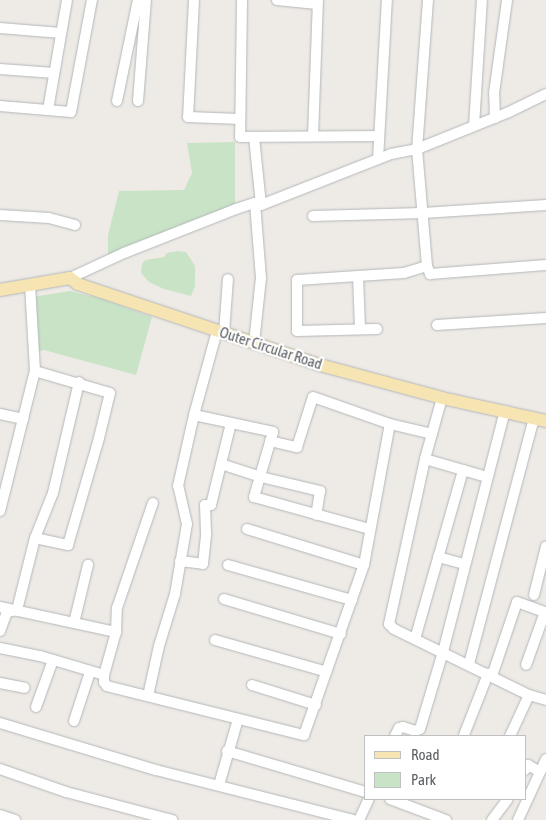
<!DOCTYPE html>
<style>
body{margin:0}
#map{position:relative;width:546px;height:820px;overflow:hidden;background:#eeebe6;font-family:"Asap Condensed",sans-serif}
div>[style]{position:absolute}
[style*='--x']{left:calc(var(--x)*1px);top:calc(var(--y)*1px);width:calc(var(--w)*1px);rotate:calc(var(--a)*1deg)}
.green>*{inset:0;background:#c8e3c5}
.roads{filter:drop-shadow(0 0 1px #b3b6b9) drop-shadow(0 0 1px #b3b6b9)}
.minor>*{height:10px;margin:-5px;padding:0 5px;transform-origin:5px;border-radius:5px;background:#fff}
.major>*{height:12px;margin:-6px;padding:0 6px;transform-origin:6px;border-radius:6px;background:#f6e5b2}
span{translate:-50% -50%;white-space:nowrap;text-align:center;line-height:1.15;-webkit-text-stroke:4.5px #fff;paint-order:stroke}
.street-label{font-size:15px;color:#5d6164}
.legend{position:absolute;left:364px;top:735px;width:162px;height:65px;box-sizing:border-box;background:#fff;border:1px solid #bec0c1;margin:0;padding:6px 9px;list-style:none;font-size:15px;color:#5d6164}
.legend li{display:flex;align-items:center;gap:10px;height:25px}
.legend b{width:25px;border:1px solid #bec0c1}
</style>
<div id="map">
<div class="green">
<div style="clip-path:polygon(235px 142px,235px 206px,108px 256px,108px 235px,119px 191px,184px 190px,192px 173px,187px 143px)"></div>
<div style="clip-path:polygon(178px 251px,186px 252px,195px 266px,195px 286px,191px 296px,164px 289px,149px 282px,141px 273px,142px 264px,145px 260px,164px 257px,167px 253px)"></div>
<div style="clip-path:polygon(70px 291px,102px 299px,152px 317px,136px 375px,44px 350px,34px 353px,32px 297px)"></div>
</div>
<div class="roads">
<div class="minor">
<div style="--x:194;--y:0;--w:117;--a:92.9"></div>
<div style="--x:188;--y:117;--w:52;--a:2.2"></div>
<div style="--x:242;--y:0;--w:137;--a:90.8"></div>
<div style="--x:240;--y:137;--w:139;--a:-0.4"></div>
<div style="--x:277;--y:0;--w:40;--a:5.7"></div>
<div style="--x:428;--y:0;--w:149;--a:94.2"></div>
<div style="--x:417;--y:149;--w:117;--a:85.1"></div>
<div style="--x:427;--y:266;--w:9;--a:69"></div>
<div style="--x:430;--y:274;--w:116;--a:-4.4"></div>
<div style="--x:0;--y:28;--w:61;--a:4.7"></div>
<div style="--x:0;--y:69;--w:54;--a:4.2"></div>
<div style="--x:117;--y:101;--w:103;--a:-78.3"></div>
<div style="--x:138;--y:101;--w:101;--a:-85.5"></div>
<div style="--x:0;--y:106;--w:71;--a:4.8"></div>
<div style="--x:71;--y:112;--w:114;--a:-79.4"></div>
<div style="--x:48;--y:110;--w:112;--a:-80.2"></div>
<div style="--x:495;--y:118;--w:25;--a:-92"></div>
<div style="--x:494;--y:93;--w:94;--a:-82"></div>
<div style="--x:474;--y:126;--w:126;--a:-86.4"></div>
<div style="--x:313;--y:136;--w:136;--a:-87.9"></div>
<div style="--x:254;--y:137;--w:68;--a:84.1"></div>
<div style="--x:378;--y:159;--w:159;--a:-86.8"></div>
<div style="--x:0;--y:215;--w:49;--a:3.5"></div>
<div style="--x:49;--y:218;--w:27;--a:15"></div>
<div style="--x:313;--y:216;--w:110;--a:-1.6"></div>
<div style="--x:423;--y:213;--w:123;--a:-3.7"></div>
<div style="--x:358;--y:276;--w:53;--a:87.8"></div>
<div style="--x:70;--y:278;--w:60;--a:-24.8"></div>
<div style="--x:124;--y:253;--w:120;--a:-21.4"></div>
<div style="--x:236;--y:209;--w:20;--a:-18"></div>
<div style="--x:255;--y:203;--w:6;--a:18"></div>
<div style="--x:261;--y:205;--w:140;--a:-21.4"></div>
<div style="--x:391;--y:154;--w:26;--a:-11"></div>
<div style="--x:417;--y:149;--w:99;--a:-21.9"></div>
<div style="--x:509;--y:112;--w:41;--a:-25.9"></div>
<div style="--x:437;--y:325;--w:109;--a:-3.7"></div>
<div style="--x:377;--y:329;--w:80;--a:178.6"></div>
<div style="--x:297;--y:331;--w:51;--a:-90"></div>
<div style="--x:297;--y:280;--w:107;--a:-3.7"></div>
<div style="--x:404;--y:273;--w:24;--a:-17"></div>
<div style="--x:217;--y:331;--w:87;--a:105.3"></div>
<div style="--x:194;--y:415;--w:81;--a:12.1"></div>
<div style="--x:273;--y:432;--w:68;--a:106.3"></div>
<div style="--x:254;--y:497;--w:119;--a:15.5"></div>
<div style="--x:224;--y:333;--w:54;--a:-85.8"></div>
<div style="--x:254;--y:343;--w:65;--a:-83.9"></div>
<div style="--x:261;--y:278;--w:75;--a:-94.6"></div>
<div style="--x:442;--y:398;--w:63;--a:105.6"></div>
<div style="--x:425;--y:459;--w:169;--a:102.3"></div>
<div style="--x:389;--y:624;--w:7;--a:45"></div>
<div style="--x:394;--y:629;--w:150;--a:26.1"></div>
<div style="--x:529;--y:695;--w:18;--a:16"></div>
<div style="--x:0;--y:414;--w:24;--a:12"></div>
<div style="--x:270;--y:441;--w:28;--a:13"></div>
<div style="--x:297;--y:447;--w:52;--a:-72.3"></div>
<div style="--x:313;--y:397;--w:82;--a:19.3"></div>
<div style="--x:390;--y:424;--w:43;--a:13.4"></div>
<div style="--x:425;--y:459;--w:65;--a:16.2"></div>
<div style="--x:221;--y:464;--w:42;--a:18"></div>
<div style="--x:261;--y:477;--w:61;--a:13.3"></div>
<div style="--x:320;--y:491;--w:24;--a:99"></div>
<div style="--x:0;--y:511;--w:144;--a:-76"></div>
<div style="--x:35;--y:371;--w:86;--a:-93.3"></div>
<div style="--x:247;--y:529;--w:122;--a:17.1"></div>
<div style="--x:35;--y:538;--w:34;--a:12"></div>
<div style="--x:68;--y:545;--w:111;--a:-73.8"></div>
<div style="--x:99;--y:438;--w:46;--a:-76.3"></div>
<div style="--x:110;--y:393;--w:78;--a:-163.7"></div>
<div style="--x:438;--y:557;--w:28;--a:15"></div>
<div style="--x:180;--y:561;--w:23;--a:7"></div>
<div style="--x:203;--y:564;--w:31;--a:-84"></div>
<div style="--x:206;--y:533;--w:28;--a:-92"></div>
<div style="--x:205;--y:505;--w:6;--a:0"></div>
<div style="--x:211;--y:505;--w:84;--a:-76.3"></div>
<div style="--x:228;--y:565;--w:129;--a:15.8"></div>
<div style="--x:534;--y:595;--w:50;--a:-76.2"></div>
<div style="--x:224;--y:599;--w:122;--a:16.7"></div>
<div style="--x:0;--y:607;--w:119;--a:12.2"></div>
<div style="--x:116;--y:632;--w:45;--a:105.6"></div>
<div style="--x:104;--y:675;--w:7;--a:90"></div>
<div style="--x:104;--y:682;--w:5;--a:53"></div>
<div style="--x:107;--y:686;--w:203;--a:14"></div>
<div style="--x:304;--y:735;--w:180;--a:-70.6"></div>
<div style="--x:364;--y:565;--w:143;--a:-79.6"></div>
<div style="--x:74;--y:623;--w:60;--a:-76.4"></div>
<div style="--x:0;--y:631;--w:20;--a:-70"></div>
<div style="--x:7;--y:612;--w:10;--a:-11"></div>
<div style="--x:17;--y:610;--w:74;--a:-76"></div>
<div style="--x:35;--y:538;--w:48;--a:-68.2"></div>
<div style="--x:53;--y:493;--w:114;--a:-76.8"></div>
<div style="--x:116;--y:632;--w:24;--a:-88"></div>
<div style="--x:117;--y:608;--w:111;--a:-71.1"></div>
<div style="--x:415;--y:639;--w:176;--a:-74.1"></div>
<div style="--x:215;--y:640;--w:116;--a:15.9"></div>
<div style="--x:0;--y:648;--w:41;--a:11.3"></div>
<div style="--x:40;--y:656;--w:67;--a:16.5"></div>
<div style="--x:469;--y:664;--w:254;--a:-75.2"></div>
<div style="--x:492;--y:676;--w:78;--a:-71.3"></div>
<div style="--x:517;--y:602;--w:30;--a:20"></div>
<div style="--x:545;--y:612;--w:56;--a:109.7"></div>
<div style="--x:0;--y:683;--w:25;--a:11"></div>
<div style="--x:252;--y:685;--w:67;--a:17.4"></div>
<div style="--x:148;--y:696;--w:51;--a:-77.6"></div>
<div style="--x:159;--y:646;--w:54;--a:-72.9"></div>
<div style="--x:175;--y:594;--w:71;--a:-80.3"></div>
<div style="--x:187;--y:524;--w:39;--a:-103"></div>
<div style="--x:178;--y:486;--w:73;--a:-77.3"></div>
<div style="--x:36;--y:707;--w:50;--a:-70.1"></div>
<div style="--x:74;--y:721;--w:52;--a:-71.9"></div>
<div style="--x:0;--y:723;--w:163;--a:16.8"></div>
<div style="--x:156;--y:770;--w:203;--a:14.2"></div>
<div style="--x:464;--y:735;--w:66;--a:-68.5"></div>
<div style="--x:395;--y:736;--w:9;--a:-63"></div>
<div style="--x:399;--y:728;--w:4;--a:-14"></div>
<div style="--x:403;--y:727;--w:13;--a:18"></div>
<div style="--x:415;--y:731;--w:5;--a:-22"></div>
<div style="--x:420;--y:729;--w:80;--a:-73.4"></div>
<div style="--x:443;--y:652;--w:249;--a:-75.6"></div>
<div style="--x:510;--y:736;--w:45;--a:-65.1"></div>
<div style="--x:227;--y:751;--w:144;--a:16.5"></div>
<div style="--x:0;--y:769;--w:70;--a:19.2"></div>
<div style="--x:66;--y:792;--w:110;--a:14.8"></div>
<div style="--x:525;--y:770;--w:6;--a:-59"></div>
<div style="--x:528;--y:765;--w:14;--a:30"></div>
<div style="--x:219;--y:785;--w:69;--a:-73.9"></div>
<div style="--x:390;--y:799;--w:60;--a:20.6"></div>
<div style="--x:0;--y:815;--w:16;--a:18"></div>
<div style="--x:359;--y:820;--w:23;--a:-65"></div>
<div style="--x:492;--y:820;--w:26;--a:-53"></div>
<div style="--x:518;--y:820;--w:67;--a:-65.3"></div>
</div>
<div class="major">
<div style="--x:0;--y:290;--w:71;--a:-9.7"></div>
<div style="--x:70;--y:278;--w:10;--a:37"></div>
<div style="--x:78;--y:284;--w:255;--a:18.5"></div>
<div style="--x:320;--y:365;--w:126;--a:15.1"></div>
<div style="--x:442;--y:398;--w:107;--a:12.5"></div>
</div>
</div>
<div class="street-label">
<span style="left:271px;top:348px;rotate:18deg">Outer Circular Road</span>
</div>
<ul class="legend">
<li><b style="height:6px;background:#f6e5b2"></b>Road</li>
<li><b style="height:14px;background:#c8e3c5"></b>Park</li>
</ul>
</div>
